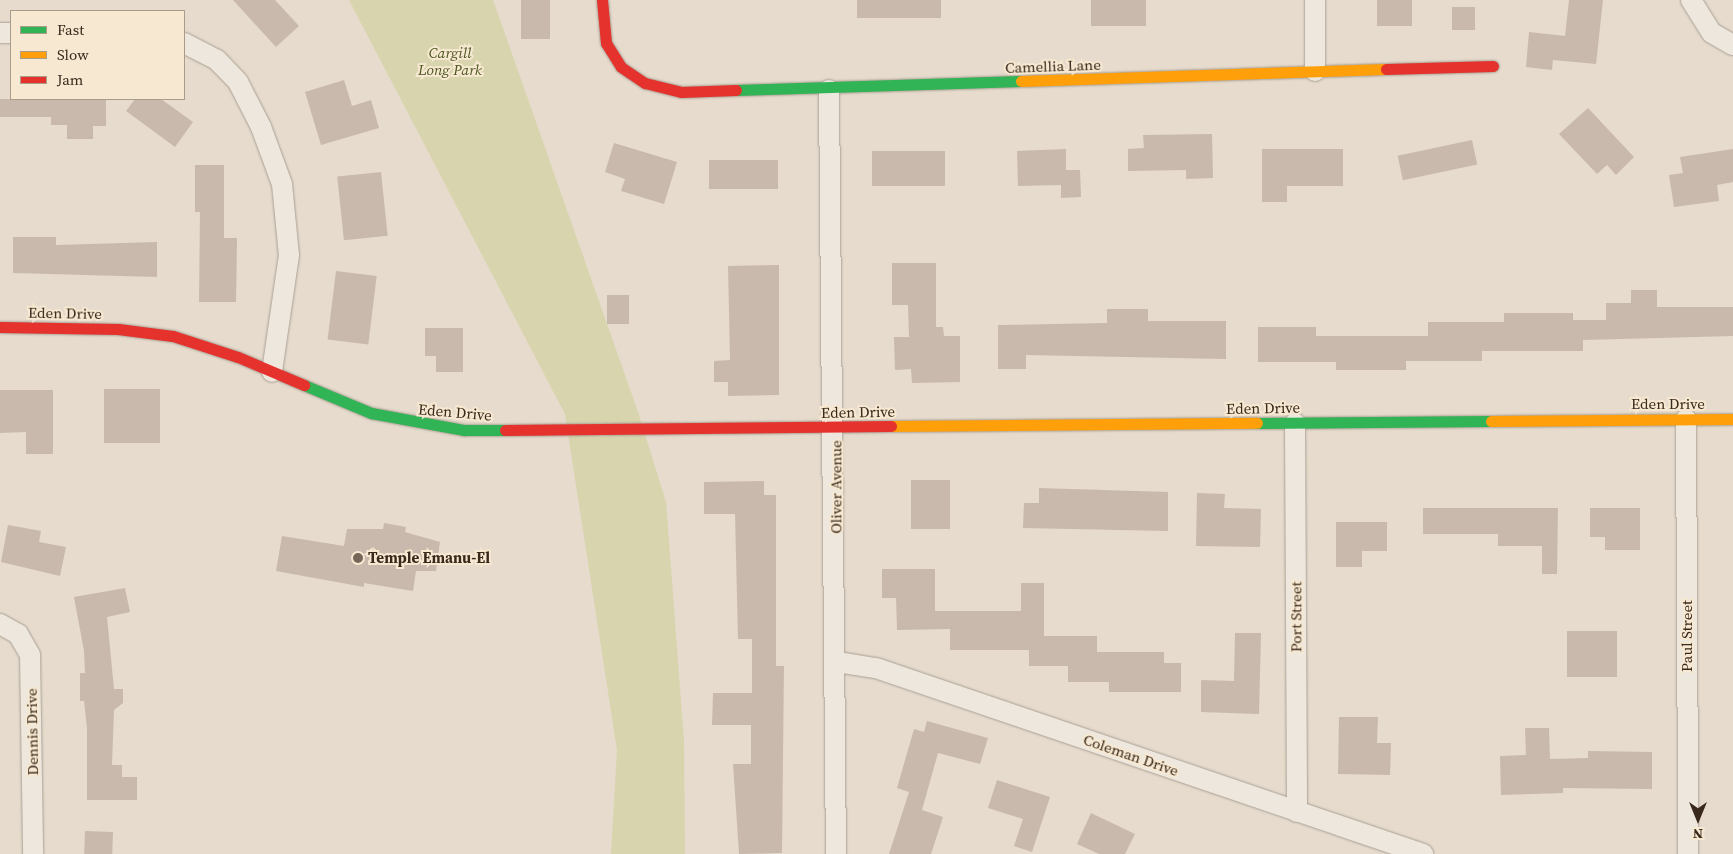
<!DOCTYPE html>
<style>
body{margin:0}
#map{position:relative;width:1733px;height:854px;overflow:hidden;background:#e6dbcc;font-family:"Source Serif 4",serif}
div>[style]{position:absolute}
[style*='--x']{left:calc(var(--x)*1px);top:calc(var(--y)*1px);width:calc(var(--w)*1px);rotate:calc(var(--a)*1deg)}
.green>*{inset:0;background:#d8d4ad}
.building>*{inset:0;background:#c9b9ad;transform-origin:0 0}
.roads{filter:drop-shadow(0 0 1px #aaa095) drop-shadow(0 0 1px #aaa095)}
.street>*{height:20px;margin:-10px;padding:0 10px;transform-origin:10px;border-radius:10px;background:#ede7dd}
.fast>*{height:11px;margin:-5.5px;padding:0 5.5px;transform-origin:5.5px;border-radius:5.5px;background:#30b455}
.slow>*{height:11px;margin:-5.5px;padding:0 5.5px;transform-origin:5.5px;border-radius:5.5px;background:#ff9f0a}
.jam>*{height:11px;margin:-5.5px;padding:0 5.5px;transform-origin:5.5px;border-radius:5.5px;background:#e5322d}
.dots>*{width:14px;height:14px;translate:-50% -50%;box-sizing:border-box;border:2px solid #f7e9d1;border-radius:50%}
span{translate:-50% -50%;white-space:nowrap;text-align:center;line-height:1.15;-webkit-text-stroke:4px #f7e9d1;paint-order:stroke}
.park-label{font-size:15px;color:#4e5622;font-style:italic}
.street-label{font-size:15px;color:#39281c}
.poi-label{font-size:15px;color:#39281c;font-weight:700}
.left{translate:0 -50%;text-align:left}
.legend{position:absolute;left:10px;top:10px;width:175px;height:90px;box-sizing:border-box;background:#f7e9d1;border:1px solid #ab9c89;margin:0;padding:6px 9px;list-style:none;font-size:15px;color:#39281c}
.legend li{display:flex;align-items:center;gap:10px;height:25px}
.legend b{width:25px;border:1px solid #ab9c89}
.north{position:absolute;left:1673px;top:794px;width:50px;height:50px;-webkit-text-stroke:4px #f7e9d1;paint-order:stroke;rotate:180deg;font-size:14px;font-weight:700;line-height:20px;text-align:center;color:#39281c}
.north::after{content:'';display:block;margin:auto;width:18px;height:22px;background:#39281c;clip-path:polygon(50% 0,100% 100%,50% 72%,0 100%)}
</style>
<div id="map">
<div class="green">
<div style="clip-path:polygon(349px 0,493px 0,638px 412px,666px 502px,684px 741px,685px 854px,611px 854px,617px 750px,565px 414px)"></div>
</div>
<div class="building">
<div style="clip-path:polygon(233px 0,275px 0,299px 26px,276px 47px)"></div>
<div style="left:521px;top:0;width:29px;height:39px"></div>
<div style="left:857px;top:0;width:84px;height:18px"></div>
<div style="left:1091px;top:0;width:55px;height:26px"></div>
<div style="left:1377px;top:0;width:35px;height:26px"></div>
<div style="clip-path:polygon(1569px 0,1603px 0,1596px 64px,1553px 60px,1552px 70px,1526px 67px,1529px 32px,1565px 36px)"></div>
<div style="left:1452px;top:7px;width:23px;height:23px"></div>
<div style="clip-path:polygon(344px 80px,352px 106px,371px 100px,379px 128px,321px 145px,305px 92px)"></div>
<div style="clip-path:polygon(0 99px,106px 99px,106px 126px,93px 126px,93px 139px,67px 139px,67px 125px,51px 125px,51px 117px,0 117px)"></div>
<div style="clip-path:polygon(135px 99px,161px 99px,193px 122px,175px 147px,126px 111px)"></div>
<div style="clip-path:polygon(1588px 108px,1634px 157px,1616px 175px,1607px 165px,1597px 174px,1559px 134px)"></div>
<div style="clip-path:polygon(1212px 134px,1213px 178px,1186px 179px,1186px 170px,1128px 171px,1128px 149px,1144px 148px,1143px 135px)"></div>
<div style="left:1472px;top:140px;width:25px;height:76px;rotate:78deg"></div>
<div style="clip-path:polygon(614px 143px,677px 162px,664px 204px,621px 191px,625px 179px,605px 172px)"></div>
<div style="clip-path:polygon(1066px 149px,1066px 170px,1080px 170px,1081px 197px,1061px 198px,1061px 185px,1018px 186px,1017px 151px)"></div>
<div style="clip-path:polygon(1262px 149px,1343px 149px,1343px 186px,1287px 186px,1287px 202px,1262px 202px)"></div>
<div style="clip-path:polygon(1733px 149px,1733px 182px,1717px 185px,1719px 201px,1674px 207px,1669px 175px,1683px 173px,1680px 157px)"></div>
<div style="left:872px;top:151px;width:73px;height:35px"></div>
<div style="left:709px;top:160px;width:69px;height:29px"></div>
<div style="clip-path:polygon(195px 165px,224px 165px,224px 238px,237px 238px,236px 302px,199px 302px,200px 212px,195px 212px)"></div>
<div style="left:381px;top:172px;width:64px;height:44px;rotate:84deg"></div>
<div style="clip-path:polygon(13px 237px,56px 237px,56px 245px,157px 242px,157px 277px,13px 273px)"></div>
<div style="clip-path:polygon(892px 263px,936px 263px,936px 327px,943px 327px,944px 336px,960px 336px,960px 382px,912px 383px,911px 369px,895px 370px,894px 337px,909px 337px,908px 305px,892px 305px)"></div>
<div style="clip-path:polygon(779px 265px,779px 395px,728px 396px,728px 382px,714px 382px,714px 361px,730px 360px,728px 266px)"></div>
<div style="left:336px;top:271px;width:41px;height:69px;rotate:7deg"></div>
<div style="clip-path:polygon(1631px 290px,1657px 290px,1657px 307px,1733px 307px,1733px 336px,1583px 340px,1583px 351px,1482px 351px,1482px 361px,1406px 361px,1406px 370px,1336px 370px,1336px 362px,1258px 362px,1258px 327px,1316px 327px,1316px 336px,1428px 336px,1428px 322px,1504px 322px,1504px 313px,1573px 313px,1573px 320px,1606px 320px,1606px 303px,1631px 303px)"></div>
<div style="left:607px;top:295px;width:22px;height:29px"></div>
<div style="clip-path:polygon(1107px 309px,1148px 309px,1148px 321px,1226px 321px,1226px 359px,1026px 355px,1026px 369px,998px 369px,998px 325px,1107px 323px)"></div>
<div style="clip-path:polygon(425px 328px,463px 328px,463px 372px,436px 372px,436px 356px,425px 356px)"></div>
<div style="left:104px;top:389px;width:56px;height:54px"></div>
<div style="clip-path:polygon(0 390px,53px 390px,53px 454px,26px 454px,26px 432px,0 433px)"></div>
<div style="left:911px;top:480px;width:39px;height:49px"></div>
<div style="clip-path:polygon(764px 481px,764px 495px,776px 495px,776px 666px,784px 666px,782px 853px,739px 854px,733px 764px,751px 764px,751px 725px,712px 725px,713px 693px,752px 693px,752px 639px,738px 639px,735px 514px,704px 514px,704px 482px)"></div>
<div style="clip-path:polygon(1039px 488px,1168px 492px,1168px 531px,1023px 528px,1024px 503px,1039px 503px)"></div>
<div style="clip-path:polygon(1197px 493px,1225px 494px,1224px 508px,1261px 509px,1260px 547px,1196px 546px)"></div>
<div style="clip-path:polygon(1423px 508px,1558px 508px,1557px 574px,1542px 574px,1542px 546px,1498px 546px,1498px 534px,1423px 534px)"></div>
<div style="clip-path:polygon(1590px 508px,1640px 508px,1640px 550px,1605px 550px,1605px 537px,1590px 537px)"></div>
<div style="clip-path:polygon(1336px 522px,1387px 522px,1387px 551px,1362px 551px,1362px 567px,1336px 567px)"></div>
<div style="clip-path:polygon(384px 523px,406px 527px,405px 532px,440px 542px,436px 571px,416px 571px,413px 591px,364px 583px,364px 587px,276px 571px,282px 536px,344px 546px,347px 529px,383px 529px)"></div>
<div style="clip-path:polygon(8px 525px,41px 531px,39px 542px,66px 547px,60px 576px,1px 562px)"></div>
<div style="clip-path:polygon(882px 569px,935px 569px,935px 611px,1021px 611px,1021px 583px,1044px 583px,1044px 636px,1097px 636px,1097px 652px,1164px 652px,1164px 663px,1181px 663px,1181px 692px,1109px 692px,1109px 682px,1068px 682px,1068px 666px,1029px 666px,1029px 650px,950px 650px,950px 629px,897px 630px,896px 598px,882px 598px)"></div>
<div style="clip-path:polygon(125px 588px,130px 612px,107px 617px,114px 689px,123px 689px,123px 703px,114px 710px,112px 765px,122px 765px,122px 777px,137px 777px,137px 800px,87px 800px,87px 728px,84px 701px,80px 701px,80px 673px,85px 673px,84px 651px,74px 597px)"></div>
<div style="left:1567px;top:631px;width:50px;height:46px"></div>
<div style="clip-path:polygon(1235px 633px,1261px 633px,1259px 714px,1201px 712px,1201px 680px,1234px 681px)"></div>
<div style="clip-path:polygon(1339px 717px,1378px 717px,1377px 743px,1391px 743px,1390px 775px,1338px 774px)"></div>
<div style="clip-path:polygon(927px 721px,988px 738px,980px 764px,938px 753px,922px 810px,943px 817px,931px 854px,889px 854px,909px 792px,897px 788px,914px 729px,924px 732px)"></div>
<div style="clip-path:polygon(1525px 728px,1549px 728px,1550px 759px,1588px 758px,1588px 751px,1652px 752px,1652px 789px,1563px 788px,1563px 793px,1501px 795px,1500px 756px,1526px 755px)"></div>
<div style="clip-path:polygon(997px 780px,1050px 797px,1032px 852px,1014px 846px,1023px 819px,988px 808px)"></div>
<div style="clip-path:polygon(1091px 813px,1135px 834px,1125px 854px,1099px 854px,1077px 844px)"></div>
<div style="left:85px;top:831px;width:28px;height:23px;rotate:2deg"></div>
</div>
<div class="roads">
<div class="street">
<div style="--x:1691;--y:0;--w:39;--a:58"></div>
<div style="--x:1712;--y:33;--w:24;--a:30"></div>
<div style="--x:0;--y:33;--w:11;--a:0"></div>
<div style="--x:184;--y:43;--w:37;--a:27"></div>
<div style="--x:217;--y:60;--w:30;--a:46"></div>
<div style="--x:238;--y:82;--w:51;--a:62.9"></div>
<div style="--x:261;--y:127;--w:61;--a:69.8"></div>
<div style="--x:282;--y:184;--w:71;--a:84.4"></div>
<div style="--x:289;--y:255;--w:118;--a:98.3"></div>
<div style="--x:1315;--y:71;--w:71;--a:-90"></div>
<div style="--x:829;--y:90;--w:764;--a:89.48"></div>
<div style="--x:1686;--y:419;--w:435;--a:89.7"></div>
<div style="--x:1295;--y:423;--w:389;--a:89.7"></div>
<div style="--x:0;--y:624;--w:21;--a:29"></div>
<div style="--x:18;--y:634;--w:24;--a:60"></div>
<div style="--x:30;--y:655;--w:199;--a:89.1"></div>
<div style="--x:837;--y:662;--w:39;--a:9"></div>
<div style="--x:876;--y:668;--w:578;--a:18.78"></div>
</div>
<div class="fast">
<div style="--x:736;--y:90;--w:285;--a:-1.8"></div>
<div style="--x:304;--y:385;--w:73;--a:22.7"></div>
<div style="--x:371;--y:413;--w:95;--a:10.4"></div>
<div style="--x:464;--y:430;--w:41;--a:0"></div>
<div style="--x:1257;--y:423;--w:234;--a:-0.5"></div>
</div>
<div class="slow">
<div style="--x:1021;--y:81;--w:365;--a:-1.9"></div>
<div style="--x:1491;--y:421;--w:242;--a:-0.5"></div>
<div style="--x:891;--y:426;--w:366;--a:-0.5"></div>
</div>
<div class="jam">
<div style="--x:602;--y:0;--w:43;--a:84.7"></div>
<div style="--x:606;--y:43;--w:28;--a:58"></div>
<div style="--x:621;--y:67;--w:29;--a:34"></div>
<div style="--x:645;--y:83;--w:37;--a:14"></div>
<div style="--x:681;--y:92;--w:55;--a:-2.1"></div>
<div style="--x:1386;--y:69;--w:107;--a:-1.6"></div>
<div style="--x:0;--y:327;--w:118;--a:1"></div>
<div style="--x:118;--y:329;--w:55;--a:7.3"></div>
<div style="--x:173;--y:336;--w:68;--a:17.9"></div>
<div style="--x:238;--y:357;--w:72;--a:23"></div>
<div style="--x:505;--y:430;--w:386;--a:-0.6"></div>
</div>
</div>
<div class="dots">
<div style="left:358px;top:558px;background:#76675a"></div>
</div>
<div class="park-label">
<span style="left:450px;top:61px">Cargill<br>Long Park</span>
</div>
<div class="street-label">
<span style="left:1053px;top:66px;rotate:-2deg">Camellia Lane</span>
<span style="left:65px;top:313px;rotate:1deg">Eden Drive</span>
<span style="left:1668px;top:404px">Eden Drive</span>
<span style="left:1263px;top:408px;rotate:-1deg">Eden Drive</span>
<span style="left:455px;top:412px;rotate:5deg">Eden Drive</span>
<span style="left:858px;top:412px;rotate:-1deg">Eden Drive</span>
<span style="left:836px;top:487px;rotate:-90deg">Oliver Avenue</span>
<span style="left:1296px;top:617px;rotate:-90deg">Port Street</span>
<span style="left:1687px;top:636px;rotate:-90deg">Paul Street</span>
<span style="left:32px;top:732px;rotate:-91deg">Dennis Drive</span>
<span style="left:1131px;top:755px;rotate:19deg">Coleman Drive</span>
</div>
<div class="poi-label">
<span class="left" style="left:368px;top:558px">Temple Emanu-El</span>
</div>
<ul class="legend">
<li><b style="height:6px;background:#30b455"></b>Fast</li>
<li><b style="height:6px;background:#ff9f0a"></b>Slow</li>
<li><b style="height:6px;background:#e5322d"></b>Jam</li>
</ul>
<div class="north">N</div>
</div>
